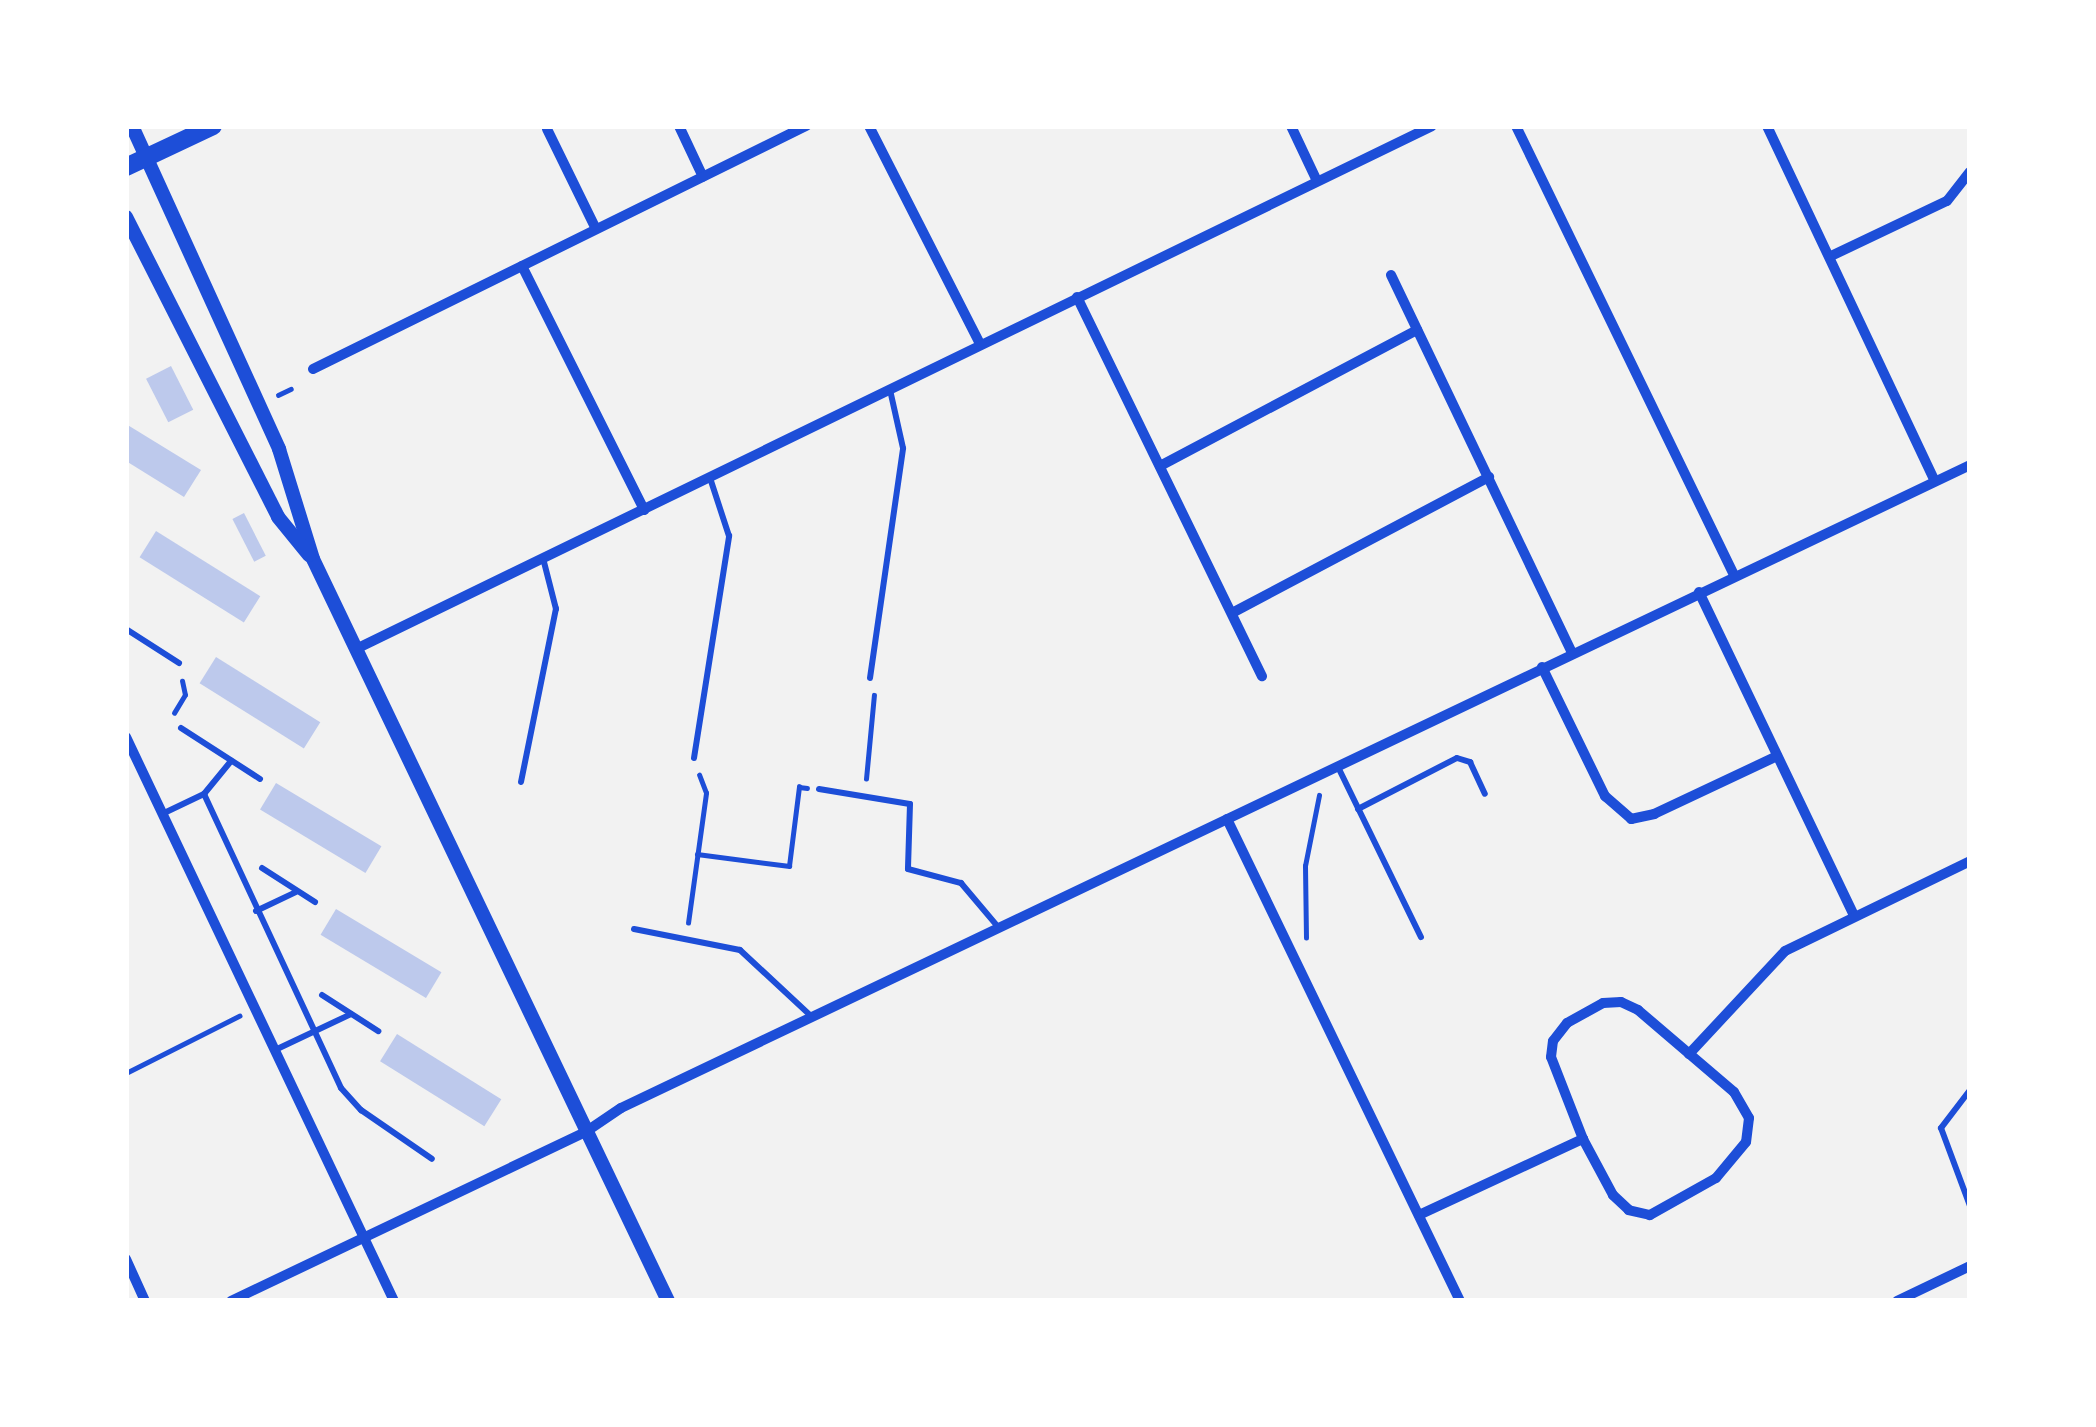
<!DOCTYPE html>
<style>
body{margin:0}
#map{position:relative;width:2096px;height:1427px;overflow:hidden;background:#f2f2f2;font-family:"Asap Condensed",sans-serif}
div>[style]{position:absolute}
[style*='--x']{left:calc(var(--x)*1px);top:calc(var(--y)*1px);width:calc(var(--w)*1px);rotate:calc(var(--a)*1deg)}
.building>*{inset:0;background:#bdc9ec;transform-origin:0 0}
.path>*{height:4.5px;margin:-2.25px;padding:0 2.25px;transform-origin:2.25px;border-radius:2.25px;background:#1d4ed8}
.service>*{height:6px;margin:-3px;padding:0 3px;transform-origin:3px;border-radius:3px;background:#1d4ed8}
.minor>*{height:10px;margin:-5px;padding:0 5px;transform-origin:5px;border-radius:5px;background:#1d4ed8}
.tertiary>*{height:14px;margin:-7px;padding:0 7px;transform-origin:7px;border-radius:7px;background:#1d4ed8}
.primary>*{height:18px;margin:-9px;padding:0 9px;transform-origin:9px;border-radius:9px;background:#1d4ed8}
span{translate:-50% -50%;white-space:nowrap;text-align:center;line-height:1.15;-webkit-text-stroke:12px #fff;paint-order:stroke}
.frame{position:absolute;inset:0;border:129px solid #fff;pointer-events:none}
</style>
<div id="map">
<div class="building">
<div style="left:171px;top:366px;width:49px;height:28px;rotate:63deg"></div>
<div style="clip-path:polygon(126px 424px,201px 470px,184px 497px,126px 461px)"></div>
<div style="left:244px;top:513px;width:48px;height:13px;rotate:63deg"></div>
<div style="left:156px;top:531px;width:123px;height:31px;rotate:32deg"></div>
<div style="left:216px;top:657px;width:123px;height:31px;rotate:32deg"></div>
<div style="left:276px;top:783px;width:123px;height:31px;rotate:31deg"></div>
<div style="left:336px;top:909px;width:123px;height:30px;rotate:31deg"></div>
<div style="left:397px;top:1034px;width:123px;height:32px;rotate:32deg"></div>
</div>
<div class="path">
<div style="--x:278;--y:395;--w:14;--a:-25"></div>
<div style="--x:174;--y:713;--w:21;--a:-59"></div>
<div style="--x:185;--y:695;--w:14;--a:-102"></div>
<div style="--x:866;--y:779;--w:84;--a:-84.6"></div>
<div style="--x:697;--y:854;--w:93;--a:7.4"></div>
<div style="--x:789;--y:866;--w:80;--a:-82.8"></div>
<div style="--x:799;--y:787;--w:8;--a:7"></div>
<div style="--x:688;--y:923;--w:131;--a:-82.1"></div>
<div style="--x:706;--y:793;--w:19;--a:-111"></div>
<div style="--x:1306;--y:938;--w:72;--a:-90.8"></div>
<div style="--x:1305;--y:866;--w:72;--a:-78.8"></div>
<div style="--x:126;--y:1073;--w:127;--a:-26.8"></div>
</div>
<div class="service">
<div style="--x:126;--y:629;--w:63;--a:32.7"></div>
<div style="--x:870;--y:678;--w:232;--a:-81.8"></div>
<div style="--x:903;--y:448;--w:59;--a:-102.6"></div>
<div style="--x:181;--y:728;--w:94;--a:32.8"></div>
<div style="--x:694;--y:758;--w:225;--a:-81"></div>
<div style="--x:729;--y:536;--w:61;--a:-108.1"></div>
<div style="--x:1339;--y:769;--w:187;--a:64"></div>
<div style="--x:521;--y:782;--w:177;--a:-78.6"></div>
<div style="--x:556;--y:609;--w:53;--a:-104.3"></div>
<div style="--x:819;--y:789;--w:92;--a:9.4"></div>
<div style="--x:910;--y:804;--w:65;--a:91.8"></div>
<div style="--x:908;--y:869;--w:55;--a:14.8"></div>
<div style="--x:961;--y:883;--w:59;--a:49.8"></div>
<div style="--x:204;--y:794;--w:43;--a:-50.7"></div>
<div style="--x:1358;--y:809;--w:111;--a:-27.3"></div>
<div style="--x:1457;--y:758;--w:14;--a:17"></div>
<div style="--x:1470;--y:762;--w:35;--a:65"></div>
<div style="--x:162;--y:814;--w:47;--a:-25.5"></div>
<div style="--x:204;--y:794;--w:324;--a:65"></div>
<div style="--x:341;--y:1088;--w:30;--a:48"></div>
<div style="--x:361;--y:1110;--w:86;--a:34.6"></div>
<div style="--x:262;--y:868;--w:63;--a:32.7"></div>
<div style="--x:256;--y:911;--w:44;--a:-25.4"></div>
<div style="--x:634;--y:929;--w:108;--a:11.2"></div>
<div style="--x:740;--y:950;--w:96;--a:42.9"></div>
<div style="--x:322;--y:995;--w:67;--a:32.7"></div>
<div style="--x:275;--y:1050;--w:84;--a:-25.3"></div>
<div style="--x:1970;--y:1090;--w:48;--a:127.3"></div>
<div style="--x:1941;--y:1128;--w:83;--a:69.6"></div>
</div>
<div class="minor">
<div style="--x:679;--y:126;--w:56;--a:64.8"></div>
<div style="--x:869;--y:126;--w:245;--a:63"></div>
<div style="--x:1291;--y:126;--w:61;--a:64.7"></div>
<div style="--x:1516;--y:126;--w:498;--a:64.1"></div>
<div style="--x:1767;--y:126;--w:393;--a:64.7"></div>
<div style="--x:547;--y:129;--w:111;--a:63.9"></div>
<div style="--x:1831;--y:256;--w:128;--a:-25.4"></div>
<div style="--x:1947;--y:201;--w:37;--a:-52"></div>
<div style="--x:522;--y:266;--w:273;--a:63.4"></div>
<div style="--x:1391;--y:275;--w:419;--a:64.4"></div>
<div style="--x:1077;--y:297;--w:422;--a:64"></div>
<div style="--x:313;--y:369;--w:550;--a:-26.24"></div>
<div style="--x:1160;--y:466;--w:291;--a:-27.9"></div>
<div style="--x:1699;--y:592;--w:359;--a:64.4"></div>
<div style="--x:1232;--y:613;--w:291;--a:-27.9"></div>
<div style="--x:356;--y:649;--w:1196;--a:-25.92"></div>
<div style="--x:1542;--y:667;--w:144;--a:64"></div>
<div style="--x:1605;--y:796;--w:35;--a:41"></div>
<div style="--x:1631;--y:819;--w:24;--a:-12"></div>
<div style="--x:1654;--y:814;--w:136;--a:-25.2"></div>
<div style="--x:126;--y:737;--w:624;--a:64.58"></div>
<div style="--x:1227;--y:819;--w:535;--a:64.2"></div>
<div style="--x:1621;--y:1002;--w:19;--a:25"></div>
<div style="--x:1638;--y:1010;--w:126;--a:40.5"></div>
<div style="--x:1734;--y:1092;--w:30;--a:60"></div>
<div style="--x:1749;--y:1118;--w:24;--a:97"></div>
<div style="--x:1746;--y:1142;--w:47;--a:129.8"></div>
<div style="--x:1716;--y:1178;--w:76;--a:150.7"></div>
<div style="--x:1650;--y:1215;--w:22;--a:-167"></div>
<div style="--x:1629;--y:1210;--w:22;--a:-137"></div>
<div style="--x:1613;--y:1195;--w:64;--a:-118.2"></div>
<div style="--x:1583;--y:1139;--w:88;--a:-111.3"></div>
<div style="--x:1551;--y:1057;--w:16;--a:-83"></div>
<div style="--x:1553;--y:1041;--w:23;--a:-52"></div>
<div style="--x:1567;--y:1023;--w:41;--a:-29.1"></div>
<div style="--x:1603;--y:1003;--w:18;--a:-3"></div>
<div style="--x:1689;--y:1054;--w:141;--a:-47"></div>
<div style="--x:1785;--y:951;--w:206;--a:-25.9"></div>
<div style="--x:1419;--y:1215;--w:181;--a:-24.9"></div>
<div style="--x:126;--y:1259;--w:46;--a:65.7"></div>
<div style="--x:231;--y:1301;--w:395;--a:-25.5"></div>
<div style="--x:587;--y:1131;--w:41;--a:-34.1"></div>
<div style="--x:621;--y:1108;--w:1494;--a:-25.48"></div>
<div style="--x:1897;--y:1301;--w:81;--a:-25.6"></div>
</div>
<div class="tertiary">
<div style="--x:132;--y:126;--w:355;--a:65.5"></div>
<div style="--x:279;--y:449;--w:115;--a:72.8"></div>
<div style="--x:313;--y:559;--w:823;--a:64.43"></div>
<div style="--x:126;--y:217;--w:336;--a:63.1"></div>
<div style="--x:278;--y:517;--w:49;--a:50.8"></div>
</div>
<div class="primary">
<div style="--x:126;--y:167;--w:96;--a:-25.2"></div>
</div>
<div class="frame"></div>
</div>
